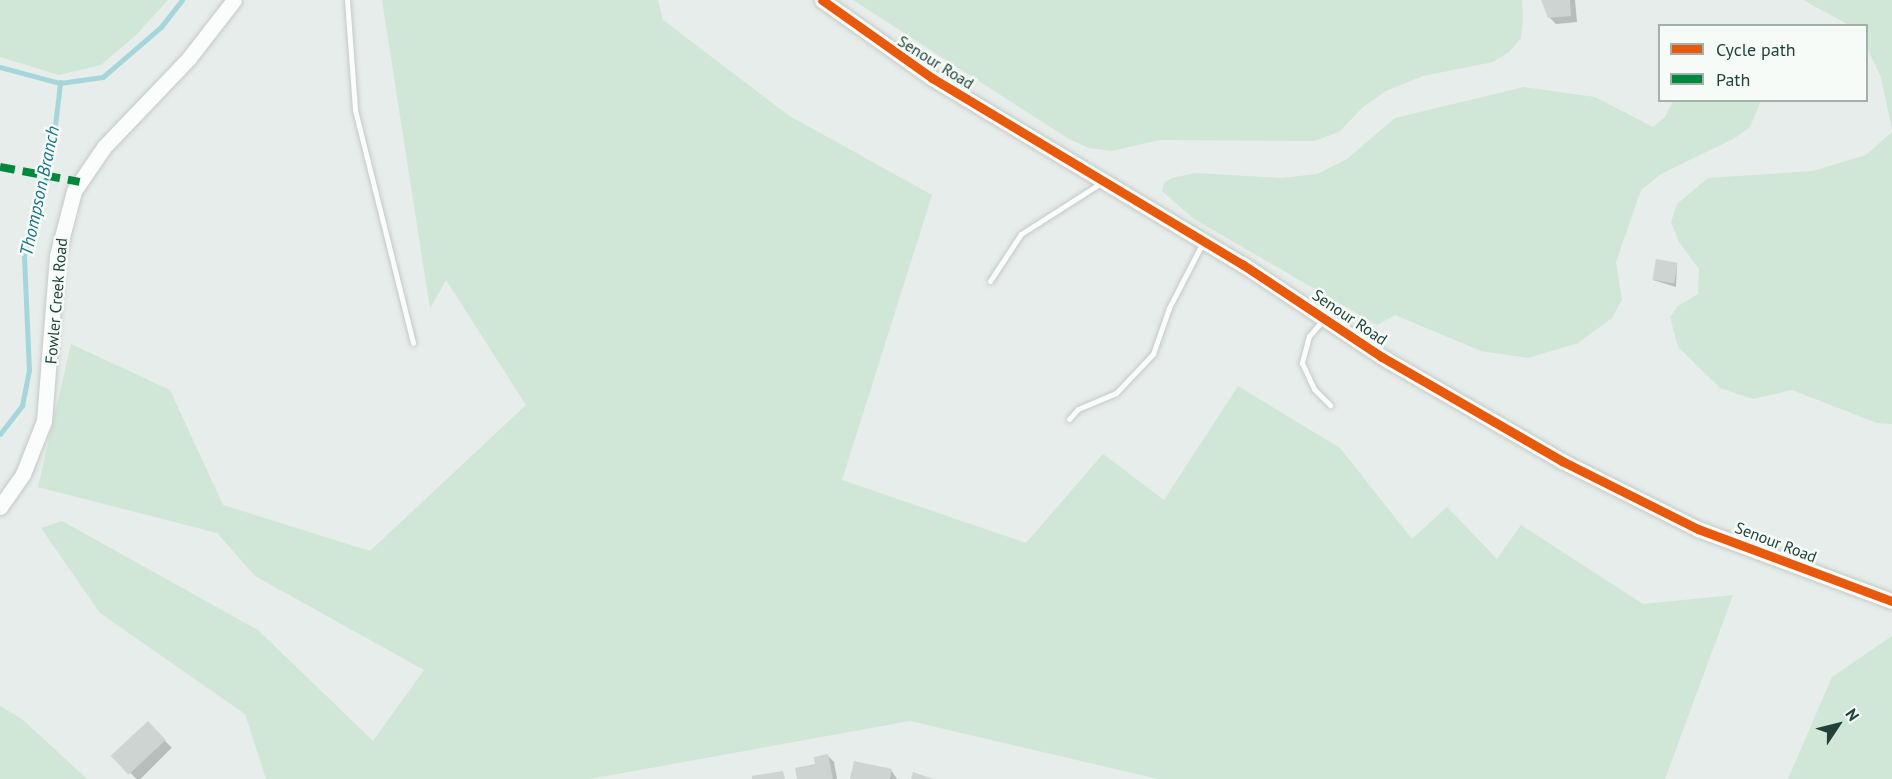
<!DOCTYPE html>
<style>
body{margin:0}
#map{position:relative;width:1892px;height:779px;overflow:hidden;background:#e7edea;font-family:"PT Sans",sans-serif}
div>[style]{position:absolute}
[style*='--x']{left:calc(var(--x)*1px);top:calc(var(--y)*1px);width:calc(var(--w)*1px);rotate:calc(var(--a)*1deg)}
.green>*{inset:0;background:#d0e6d6}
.shadow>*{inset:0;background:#0003;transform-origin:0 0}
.stream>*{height:4.5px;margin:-2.25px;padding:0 2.25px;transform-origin:2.25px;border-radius:2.25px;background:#a6d6dc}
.building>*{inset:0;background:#ced4d1;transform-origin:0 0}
.roads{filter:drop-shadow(0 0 2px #c4cac7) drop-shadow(0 0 2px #c4cac7)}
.lane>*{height:5px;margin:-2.5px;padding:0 2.5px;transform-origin:2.5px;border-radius:2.5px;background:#fbfcfc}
.secondary>*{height:15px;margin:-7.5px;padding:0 7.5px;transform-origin:7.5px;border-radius:7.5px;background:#fbfcfc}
.quiet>*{height:8px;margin-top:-4px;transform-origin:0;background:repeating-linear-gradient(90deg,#00873e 0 15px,transparent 0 23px)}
.cycleway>*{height:9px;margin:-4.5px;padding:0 4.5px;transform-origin:4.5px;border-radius:4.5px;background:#e8590c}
span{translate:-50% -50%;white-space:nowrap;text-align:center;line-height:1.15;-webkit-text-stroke:5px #f6fbf8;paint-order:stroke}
.street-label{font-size:16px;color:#224239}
.water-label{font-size:18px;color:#187383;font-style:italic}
.legend{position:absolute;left:1658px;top:24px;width:210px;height:78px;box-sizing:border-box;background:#f6fbf8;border:2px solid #a1b1ac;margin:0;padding:8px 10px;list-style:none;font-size:18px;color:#224239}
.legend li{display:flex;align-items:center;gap:12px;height:30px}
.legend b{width:30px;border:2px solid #a1b1ac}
.north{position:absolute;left:1808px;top:695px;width:60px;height:60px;-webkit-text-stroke:4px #f6fbf8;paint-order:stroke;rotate:55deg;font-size:16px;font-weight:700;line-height:24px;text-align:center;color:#224239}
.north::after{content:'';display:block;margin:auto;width:21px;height:27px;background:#224239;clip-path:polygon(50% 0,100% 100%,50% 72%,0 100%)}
</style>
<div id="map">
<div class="green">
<div style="clip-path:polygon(0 0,168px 0,136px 35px,101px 65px,59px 75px,0 57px)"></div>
<div style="clip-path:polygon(382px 0,658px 0,663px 20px,788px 115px,932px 195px,842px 480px,1026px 543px,1103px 454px,1164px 500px,1238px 386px,1340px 448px,1412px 539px,1447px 507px,1497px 559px,1521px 525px,1643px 604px,1733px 595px,1665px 779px,1158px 779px,910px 721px,590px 779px,266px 779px,245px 714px,100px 613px,41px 528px,62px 521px,258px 630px,373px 741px,424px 670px,255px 576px,217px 533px,38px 487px,71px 344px,170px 390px,223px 505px,370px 551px,526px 405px,446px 280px,430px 309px)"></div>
<div style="clip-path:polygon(853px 0,1522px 0,1523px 18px,1521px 38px,1509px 52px,1493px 62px,1423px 76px,1386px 91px,1363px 107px,1339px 132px,1314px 141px,1159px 140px,1112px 151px,1089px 148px,1069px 139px)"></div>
<div style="clip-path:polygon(1803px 0,1892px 0,1892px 130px,1881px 77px,1867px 48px,1866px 26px,1849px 25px)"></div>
<div style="clip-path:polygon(1524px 87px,1595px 97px,1653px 127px,1665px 117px,1673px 101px,1761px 101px,1750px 127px,1735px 138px,1661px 174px,1641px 190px,1616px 262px,1622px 300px,1612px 318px,1578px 343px,1528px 358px,1481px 351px,1395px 315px,1377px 325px,1194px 219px,1162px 191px,1164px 183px,1172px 178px,1195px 173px,1281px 178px,1317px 174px,1347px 159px,1395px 118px)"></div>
<div style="clip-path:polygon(1892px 132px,1892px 424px,1877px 423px,1792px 390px,1753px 399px,1720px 388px,1678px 347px,1670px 317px,1678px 306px,1698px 294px,1699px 269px,1679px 242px,1671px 222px,1677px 204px,1708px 178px,1813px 171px,1866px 155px)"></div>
<div style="clip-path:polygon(1892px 636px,1892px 779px,1788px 779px,1832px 677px)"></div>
<div style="clip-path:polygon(0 706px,22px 719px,87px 779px,0 779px)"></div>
</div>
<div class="shadow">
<div style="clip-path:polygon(1545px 0,1575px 0,1577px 22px,1556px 24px,1549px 17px)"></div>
<div style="clip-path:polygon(1677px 265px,1676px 287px,1653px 280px)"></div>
<div style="left:147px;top:723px;width:35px;height:47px;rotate:45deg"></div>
<div style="clip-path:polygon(828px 756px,834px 762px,837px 779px,798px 779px)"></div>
<div style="clip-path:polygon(891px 770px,897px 779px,852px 779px)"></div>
</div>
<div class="stream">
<div style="--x:0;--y:67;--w:62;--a:14.9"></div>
<div style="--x:60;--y:83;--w:43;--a:-7.9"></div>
<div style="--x:103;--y:77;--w:77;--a:-40.8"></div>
<div style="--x:161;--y:27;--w:34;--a:-52"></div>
<div style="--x:0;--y:434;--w:36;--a:-52"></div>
<div style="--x:22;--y:406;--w:36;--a:-79"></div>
<div style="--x:29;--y:371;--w:115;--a:-92.5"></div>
<div style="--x:24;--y:256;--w:101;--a:-74.4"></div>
<div style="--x:51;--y:159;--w:77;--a:-83.2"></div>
</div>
<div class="building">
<div style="clip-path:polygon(1541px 0,1570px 0,1571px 16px,1548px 18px)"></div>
<div style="left:1656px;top:259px;width:22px;height:21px;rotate:10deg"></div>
<div style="left:148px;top:721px;width:26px;height:51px;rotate:47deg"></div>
<div style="clip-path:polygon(828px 754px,833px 779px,797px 779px,795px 768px,815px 764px,814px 757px)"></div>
<div style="clip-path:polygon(854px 761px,892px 769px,890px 779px,850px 779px)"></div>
<div style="clip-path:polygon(783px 771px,785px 779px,752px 779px,752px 776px)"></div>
<div style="clip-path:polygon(913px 772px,933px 779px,911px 779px)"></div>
</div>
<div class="roads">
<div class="lane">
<div style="--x:347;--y:0;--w:110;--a:85.8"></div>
<div style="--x:355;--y:110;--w:240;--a:76"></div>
<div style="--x:990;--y:281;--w:56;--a:-56.6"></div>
<div style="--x:1021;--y:234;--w:95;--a:-32.5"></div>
<div style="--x:1323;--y:320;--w:21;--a:131"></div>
<div style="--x:1309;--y:336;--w:28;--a:105"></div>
<div style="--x:1302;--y:363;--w:29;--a:65"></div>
<div style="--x:1314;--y:389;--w:23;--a:45"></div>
<div style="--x:1069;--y:419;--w:13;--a:-48"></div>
<div style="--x:1078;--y:409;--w:41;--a:-22.8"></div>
<div style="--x:1116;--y:393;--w:54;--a:-46.5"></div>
<div style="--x:1153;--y:354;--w:49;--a:-70.8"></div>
<div style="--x:1169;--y:308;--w:74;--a:-62.7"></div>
</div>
<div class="secondary">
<div style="--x:822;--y:0;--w:135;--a:35.3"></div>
<div style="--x:932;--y:78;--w:362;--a:31"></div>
<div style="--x:1242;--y:264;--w:168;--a:33.6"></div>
<div style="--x:1382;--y:357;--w:208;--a:30"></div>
<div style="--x:1562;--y:461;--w:152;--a:26.6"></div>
<div style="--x:1698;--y:529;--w:207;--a:20.4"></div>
<div style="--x:0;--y:507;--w:40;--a:-55.1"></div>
<div style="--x:23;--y:474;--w:57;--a:-68.4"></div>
<div style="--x:44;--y:421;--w:166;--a:-85.5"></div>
<div style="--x:57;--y:256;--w:67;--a:-75.3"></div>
<div style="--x:74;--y:191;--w:53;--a:-55.7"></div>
<div style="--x:104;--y:147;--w:123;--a:-46.3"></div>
<div style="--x:189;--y:58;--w:73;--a:-52.2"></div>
</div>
</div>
<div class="quiet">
<div style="--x:0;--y:167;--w:81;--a:10.6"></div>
</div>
<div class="cycleway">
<div style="--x:822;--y:0;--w:135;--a:35.3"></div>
<div style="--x:932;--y:78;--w:362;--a:31"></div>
<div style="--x:1242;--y:264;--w:168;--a:33.6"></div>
<div style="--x:1382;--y:357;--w:208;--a:30"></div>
<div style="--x:1562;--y:461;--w:152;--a:26.6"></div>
<div style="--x:1698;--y:529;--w:207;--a:20.4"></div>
</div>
<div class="street-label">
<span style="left:936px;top:62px;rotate:32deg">Senour Road</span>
<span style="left:56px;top:301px;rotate:-85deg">Fowler Creek Road</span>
<span style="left:1350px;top:317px;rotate:34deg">Senour Road</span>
<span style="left:1776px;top:542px;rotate:21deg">Senour Road</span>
</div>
<div class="water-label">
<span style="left:40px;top:191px;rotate:-78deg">Thompson Branch</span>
</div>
<ul class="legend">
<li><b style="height:8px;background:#e8590c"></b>Cycle path</li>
<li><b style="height:8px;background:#00873e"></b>Path</li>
</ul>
<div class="north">N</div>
</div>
